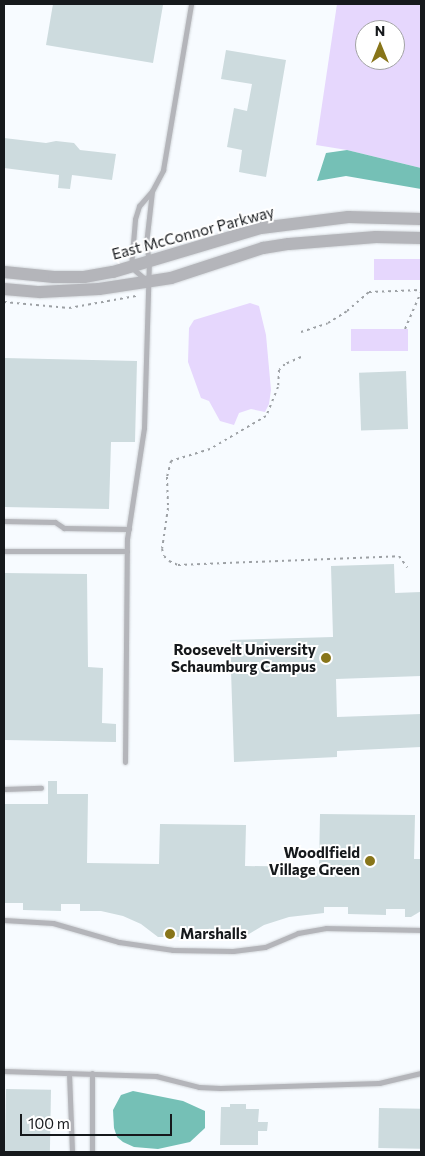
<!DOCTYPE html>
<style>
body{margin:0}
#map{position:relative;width:425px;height:1156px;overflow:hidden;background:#f7fbff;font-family:Commissioner,sans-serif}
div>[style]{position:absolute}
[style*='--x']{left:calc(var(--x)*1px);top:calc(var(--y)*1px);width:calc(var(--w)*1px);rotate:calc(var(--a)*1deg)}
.green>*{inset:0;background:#e6d7fd;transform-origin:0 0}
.water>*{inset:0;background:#75c0b6}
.building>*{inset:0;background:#cddbde;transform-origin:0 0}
.path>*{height:2px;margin-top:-1px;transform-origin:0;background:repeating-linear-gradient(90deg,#9da1a5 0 2.5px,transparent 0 6.5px)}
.roads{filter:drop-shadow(0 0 1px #d3d7db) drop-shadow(0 0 1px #d3d7db)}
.service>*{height:5px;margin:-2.5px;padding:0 2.5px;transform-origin:2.5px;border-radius:2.5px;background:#b4b5ba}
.tertiary>*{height:12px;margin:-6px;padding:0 6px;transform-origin:6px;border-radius:6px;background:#b4b5ba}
.dots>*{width:14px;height:14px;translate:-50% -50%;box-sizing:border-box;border:2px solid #fff;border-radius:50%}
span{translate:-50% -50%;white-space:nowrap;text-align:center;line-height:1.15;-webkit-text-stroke:4px #fff;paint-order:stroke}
.street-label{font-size:15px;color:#16191c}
.poi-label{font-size:15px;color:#16191c;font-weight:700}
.right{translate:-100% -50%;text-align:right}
.left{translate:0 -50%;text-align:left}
.frame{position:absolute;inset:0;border:5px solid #16191c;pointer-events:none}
.north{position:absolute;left:355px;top:20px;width:50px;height:50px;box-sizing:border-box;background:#fff;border:1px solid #a2a3a4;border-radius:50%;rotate:0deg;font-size:14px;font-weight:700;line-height:20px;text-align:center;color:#16191c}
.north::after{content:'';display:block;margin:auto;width:18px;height:22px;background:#887519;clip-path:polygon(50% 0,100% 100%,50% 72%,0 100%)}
.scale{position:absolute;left:20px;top:1114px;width:152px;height:22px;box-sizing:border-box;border:2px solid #16191c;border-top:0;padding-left:6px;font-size:15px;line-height:18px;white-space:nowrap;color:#16191c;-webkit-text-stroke:4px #fff;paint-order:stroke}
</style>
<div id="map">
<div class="green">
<div style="clip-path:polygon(evenodd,337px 4px,421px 4px,421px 168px,347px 150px,316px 145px,337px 4px,365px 30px,395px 30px,395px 60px,365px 60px,365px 30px)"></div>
<div style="left:421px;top:259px;width:21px;height:47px;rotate:90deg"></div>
<div style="clip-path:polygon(250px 303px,259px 306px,266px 335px,271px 390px,269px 404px,265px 412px,251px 409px,239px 413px,234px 425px,220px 421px,209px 401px,201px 398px,188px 362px,189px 328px,194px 320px)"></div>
<div style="left:408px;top:329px;width:22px;height:57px;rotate:90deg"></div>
</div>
<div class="water">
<div style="clip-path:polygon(347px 150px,421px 168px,421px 189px,346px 176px,317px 181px,326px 153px)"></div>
<div style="clip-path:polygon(133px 1091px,183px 1101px,205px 1111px,205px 1128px,190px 1142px,158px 1149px,134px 1147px,123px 1142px,117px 1137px,114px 1128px,113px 1110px,121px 1095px)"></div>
</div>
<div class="building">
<div style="clip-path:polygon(53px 4px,163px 5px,153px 63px,46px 45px)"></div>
<div style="clip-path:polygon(226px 50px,286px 60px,266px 177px,239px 172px,242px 150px,227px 147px,234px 108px,247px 111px,252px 84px,221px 79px)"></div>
<div style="clip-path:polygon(4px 138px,46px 143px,56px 141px,74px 143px,80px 150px,116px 154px,112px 180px,72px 175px,70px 189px,58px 188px,59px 175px,4px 168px)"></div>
<div style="clip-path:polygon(4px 358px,137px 361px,135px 442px,111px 442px,109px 509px,4px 507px)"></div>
<div style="left:406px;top:371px;width:58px;height:47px;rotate:88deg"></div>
<div style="clip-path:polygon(394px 564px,395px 593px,421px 592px,421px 676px,336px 679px,337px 717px,421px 714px,421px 747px,337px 751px,337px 757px,234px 762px,230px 640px,333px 637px,331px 566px)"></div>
<div style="clip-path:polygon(4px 573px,87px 574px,88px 667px,103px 668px,102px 723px,116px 724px,116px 742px,4px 740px)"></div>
<div style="clip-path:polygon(48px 781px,57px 781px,57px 794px,88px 794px,87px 863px,159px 864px,160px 824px,246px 825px,245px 866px,319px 867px,320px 814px,415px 815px,414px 859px,421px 859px,421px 911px,411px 917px,405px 917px,405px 909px,386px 909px,386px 915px,348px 914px,348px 907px,324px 907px,324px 913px,289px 917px,264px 925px,244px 937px,236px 937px,236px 929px,199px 929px,199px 937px,158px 937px,141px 924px,123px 916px,101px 911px,80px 911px,80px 904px,61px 904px,61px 911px,23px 910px,23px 903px,4px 903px,4px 804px,48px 804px)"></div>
<div style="left:6px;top:1089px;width:45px;height:63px;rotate:1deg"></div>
<div style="clip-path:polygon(230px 1104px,246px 1104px,246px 1109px,259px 1109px,258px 1122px,268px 1122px,267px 1131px,258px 1131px,258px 1145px,220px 1145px,221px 1107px,230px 1107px)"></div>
<div style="left:379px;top:1108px;width:42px;height:40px;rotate:1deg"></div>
</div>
<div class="path">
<div style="--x:4;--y:302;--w:65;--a:5.3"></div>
<div style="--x:69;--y:308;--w:68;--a:-10.2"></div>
<div style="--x:405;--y:329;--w:40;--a:-66.6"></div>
<div style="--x:301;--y:332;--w:28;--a:-18"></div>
<div style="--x:328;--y:323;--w:22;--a:-32"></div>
<div style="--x:347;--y:311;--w:29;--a:-41"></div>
<div style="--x:369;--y:292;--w:52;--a:-2.2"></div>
<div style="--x:301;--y:357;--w:17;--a:156"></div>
<div style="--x:285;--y:364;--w:8;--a:135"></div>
<div style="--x:279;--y:370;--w:17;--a:93"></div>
<div style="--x:278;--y:387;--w:31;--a:112"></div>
<div style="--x:266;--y:416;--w:65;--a:149.5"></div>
<div style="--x:210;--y:449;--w:41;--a:162.9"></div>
<div style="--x:171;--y:461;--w:16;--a:104"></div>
<div style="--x:167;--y:477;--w:31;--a:88"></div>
<div style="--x:168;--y:508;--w:41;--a:98.3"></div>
<div style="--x:162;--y:549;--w:7;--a:74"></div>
<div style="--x:164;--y:556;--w:7;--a:45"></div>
<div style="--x:169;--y:561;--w:10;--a:24"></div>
<div style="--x:178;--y:565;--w:221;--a:-2.3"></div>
<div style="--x:399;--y:556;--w:14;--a:54"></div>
</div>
<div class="roads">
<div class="service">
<div style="--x:146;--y:280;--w:20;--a:-139"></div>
<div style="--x:131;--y:267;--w:48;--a:-85.2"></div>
<div style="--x:135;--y:219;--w:14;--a:-73"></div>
<div style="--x:139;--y:206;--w:20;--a:-49"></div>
<div style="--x:152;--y:191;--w:24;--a:-62"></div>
<div style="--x:163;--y:170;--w:168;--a:-80.4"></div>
<div style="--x:4;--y:521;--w:51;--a:1.1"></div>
<div style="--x:55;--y:522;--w:11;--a:34"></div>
<div style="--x:64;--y:528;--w:65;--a:0.9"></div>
<div style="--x:4;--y:551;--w:123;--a:0"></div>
<div style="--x:125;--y:762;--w:223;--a:-89.5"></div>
<div style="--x:127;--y:539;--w:112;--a:-81.3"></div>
<div style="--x:144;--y:428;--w:166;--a:-88.3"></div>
<div style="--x:149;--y:262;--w:18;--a:-99"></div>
<div style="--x:146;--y:244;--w:53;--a:-83.5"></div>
<div style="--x:4;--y:789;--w:37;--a:-2"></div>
<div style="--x:4;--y:920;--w:49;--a:3.5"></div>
<div style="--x:53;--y:923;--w:69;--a:16.1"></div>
<div style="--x:119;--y:942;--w:55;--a:8.4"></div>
<div style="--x:173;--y:950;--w:60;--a:1"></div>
<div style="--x:233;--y:951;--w:32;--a:-7"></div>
<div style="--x:265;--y:947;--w:36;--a:-23"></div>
<div style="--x:298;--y:933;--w:28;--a:-10"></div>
<div style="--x:326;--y:928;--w:95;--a:1.2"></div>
<div style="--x:4;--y:1071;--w:152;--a:1.9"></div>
<div style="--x:156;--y:1076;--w:44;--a:14.3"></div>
<div style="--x:199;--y:1087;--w:21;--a:3"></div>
<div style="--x:220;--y:1088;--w:159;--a:-1.8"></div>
<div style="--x:379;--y:1083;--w:43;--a:-13.4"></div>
<div style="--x:69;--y:1073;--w:79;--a:87.8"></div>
<div style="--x:92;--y:1073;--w:79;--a:90"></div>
</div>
<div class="tertiary">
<div style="--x:4;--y:272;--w:50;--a:5.7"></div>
<div style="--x:54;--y:277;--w:30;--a:0"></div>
<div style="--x:84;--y:277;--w:29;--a:-10"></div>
<div style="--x:113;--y:272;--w:154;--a:-16.6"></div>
<div style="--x:261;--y:228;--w:88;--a:-7.2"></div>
<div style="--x:348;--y:217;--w:73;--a:1.6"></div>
<div style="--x:4;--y:289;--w:36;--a:5"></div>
<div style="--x:40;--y:292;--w:59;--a:-2.9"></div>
<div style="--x:99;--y:289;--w:73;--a:-8.7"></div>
<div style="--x:171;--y:278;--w:97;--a:-18.1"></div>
<div style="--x:263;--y:248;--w:26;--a:-9"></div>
<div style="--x:289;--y:244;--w:87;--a:-4.6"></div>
<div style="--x:376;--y:237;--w:45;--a:1.3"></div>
</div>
</div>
<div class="dots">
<div style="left:326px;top:658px;background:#887519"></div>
<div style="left:370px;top:861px;background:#887519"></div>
<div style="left:170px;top:934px;background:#887519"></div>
</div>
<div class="street-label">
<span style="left:193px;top:233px;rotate:-15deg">East McConnor Parkway</span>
</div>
<div class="poi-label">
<span class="right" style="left:316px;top:658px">Roosevelt University<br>Schaumburg Campus</span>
<span class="right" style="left:360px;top:861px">Woodlfield<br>Village Green</span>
<span class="left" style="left:180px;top:934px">Marshalls</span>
</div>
<div class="frame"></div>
<div class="north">N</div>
<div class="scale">100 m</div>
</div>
